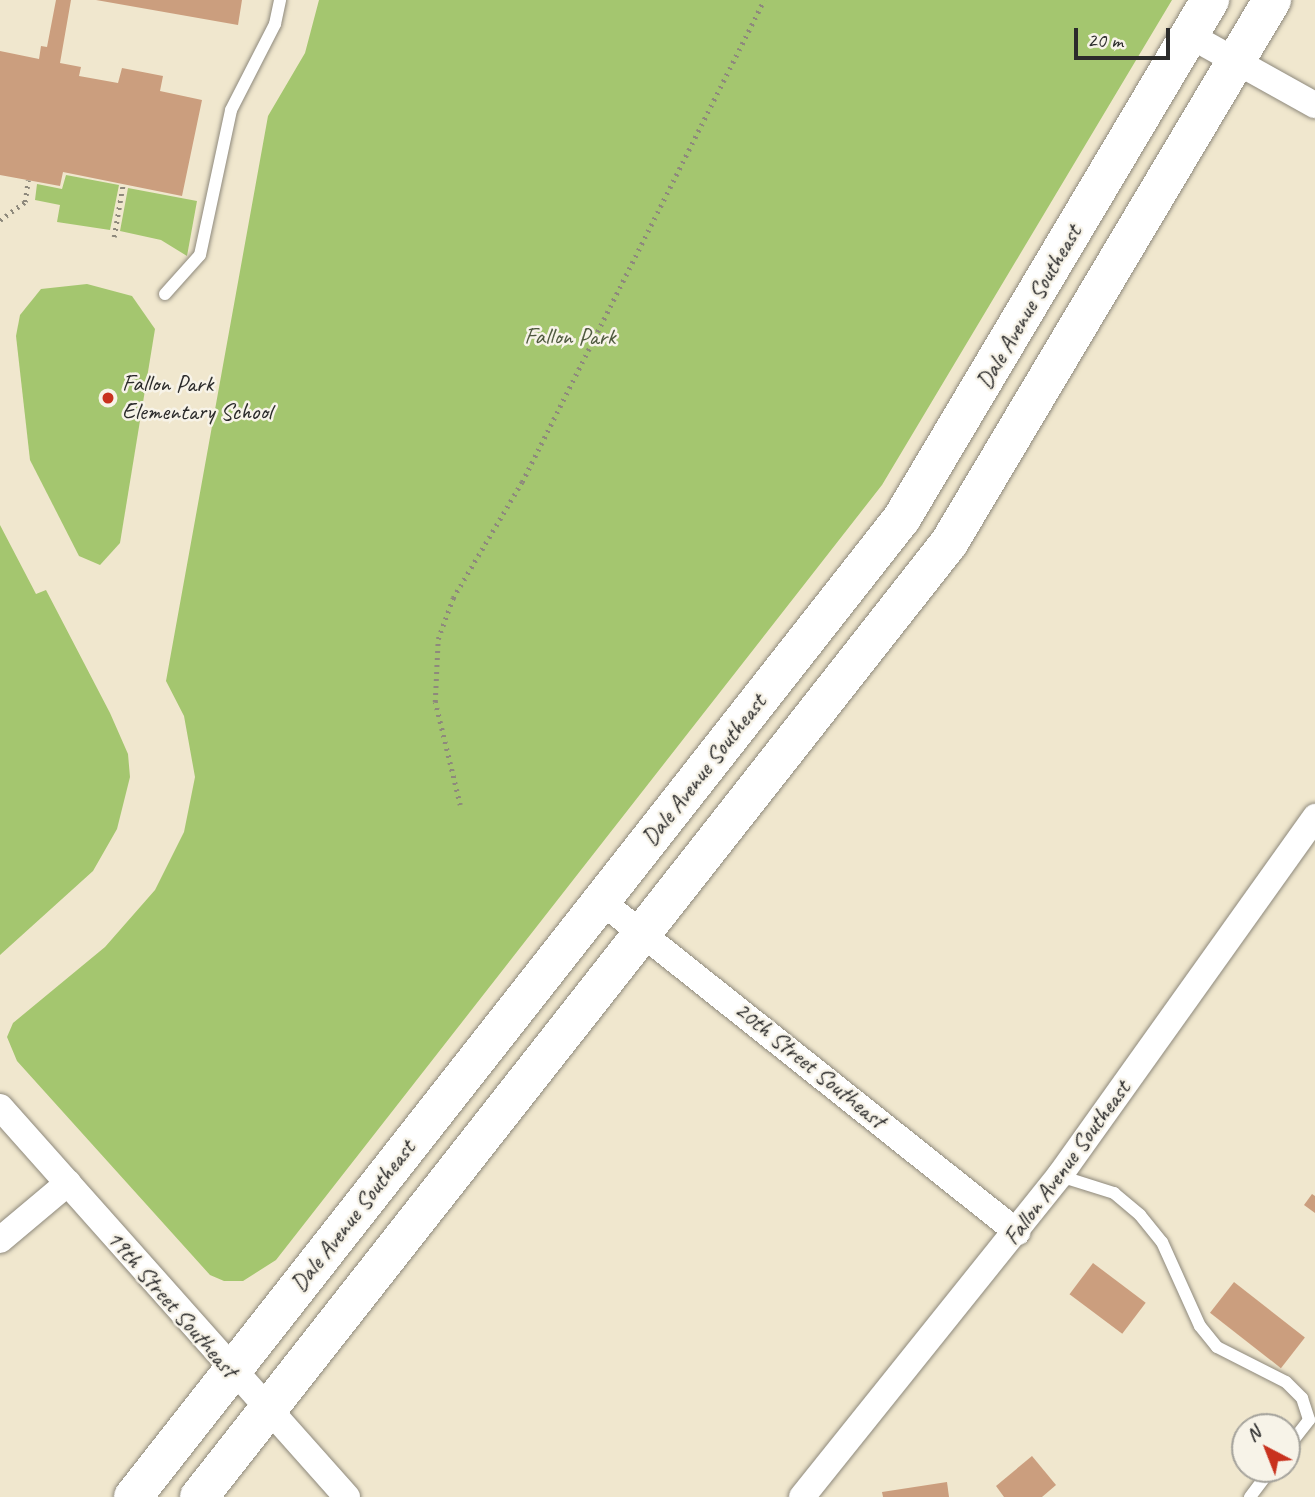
<!DOCTYPE html>
<style>
body{margin:0}
#map{position:relative;width:1315px;height:1497px;overflow:hidden;background:#f0e7ce;font-family:Caveat,sans-serif}
div>[style]{position:absolute}
[style*='--x']{left:calc(var(--x)*1px);top:calc(var(--y)*1px);width:calc(var(--w)*1px);rotate:calc(var(--a)*1deg)}
.green>*{inset:0;background:#a4c66f}
.building>*{inset:0;background:#cb9e7e;transform-origin:0 0}
.path>*{height:4.5px;margin-top:-2.25px;transform-origin:0;background:repeating-linear-gradient(90deg,#8e897c 0 2px,transparent 0 7px)}
.roads{filter:drop-shadow(0 0 2px #8e897c) drop-shadow(0 0 2px #8e897c)}
.service>*{height:12px;margin:-6px;padding:0 6px;transform-origin:6px;border-radius:6px;background:#fff}
.minor>*{height:26px;margin:-13px;padding:0 13px;transform-origin:13px;border-radius:13px;background:#fff}
.primary>*{height:38px;margin:-19px;padding:0 19px;transform-origin:19px;border-radius:19px;background:#fff}
.dots>*{width:19px;height:19px;translate:-50% -50%;box-sizing:border-box;border:4px solid #f7f3e8;border-radius:50%}
span{translate:-50% -50%;white-space:nowrap;text-align:center;line-height:1.15;-webkit-text-stroke:5px #f7f3e8;paint-order:stroke}
.street-label{font-size:24px;color:#2b2b2b}
.park-label{font-size:24px;color:#4f5a3f}
.poi-label{font-size:24px;color:#2b2b2b}
.left{translate:0 -50%;text-align:left}
.north{position:absolute;left:1231px;top:1413px;width:70px;height:70px;box-sizing:border-box;background:#f7f3e8;border:2px solid #a5a39c;border-radius:50%;rotate:318deg;font-size:19px;font-weight:700;line-height:28px;text-align:center;color:#2b2b2b}
.north::after{content:'';display:block;margin:auto;width:24px;height:32px;background:#c8321e;clip-path:polygon(50% 0,100% 100%,50% 72%,0 100%)}
.scale{position:absolute;left:1074px;top:28px;width:96px;height:32px;box-sizing:border-box;border:4px solid #2b2b2b;border-top:0;padding-left:9px;font-size:21px;line-height:24px;white-space:nowrap;color:#2b2b2b;-webkit-text-stroke:5px #f7f3e8;paint-order:stroke}
</style>
<div id="map">
<div class="green">
<div style="clip-path:polygon(319px 0,1172px 0,882px 485px,276px 1260px,243px 1281px,224px 1281px,210px 1275px,17px 1061px,7px 1037px,13px 1023px,105px 947px,155px 890px,184px 832px,195px 777px,184px 716px,166px 681px,268px 116px,305px 53px)"></div>
<div style="clip-path:polygon(66px 175px,119px 185px,110px 230px,57px 222px,60px 205px,35px 200px,37px 184px,62px 189px)"></div>
<div style="clip-path:polygon(128px 188px,197px 201px,187px 256px,161px 240px,120px 231px)"></div>
<div style="clip-path:polygon(87px 284px,132px 296px,155px 329px,120px 543px,100px 565px,79px 556px,30px 460px,16px 336px,20px 315px,41px 289px)"></div>
<div style="clip-path:polygon(0 525px,36px 594px,46px 590px,110px 713px,128px 754px,130px 777px,117px 829px,93px 871px,0 955px)"></div>
</div>
<div class="building">
<div style="clip-path:polygon(56px 0,71px 0,60px 63px,81px 67px,79px 76px,118px 83px,122px 68px,163px 76px,160px 91px,202px 100px,182px 196px,63px 172px,60px 186px,0 175px,0 51px,39px 59px,41px 46px,47px 47px)"></div>
<div style="clip-path:polygon(96px 0,242px 0,238px 25px)"></div>
<div style="clip-path:polygon(1312px 1194px,1315px 1196px,1315px 1213px,1304px 1205px)"></div>
<div style="left:1093px;top:1263px;width:66px;height:39px;rotate:37deg"></div>
<div style="left:1234px;top:1282px;width:90px;height:39px;rotate:38deg"></div>
<div style="clip-path:polygon(1032px 1456px,1056px 1485px,1042px 1497px,1004px 1497px,996px 1486px)"></div>
<div style="clip-path:polygon(947px 1482px,949px 1497px,883px 1497px,882px 1492px)"></div>
</div>
<div class="path">
<div style="--x:0;--y:220;--w:31;--a:-36"></div>
<div style="--x:25;--y:202;--w:22;--a:-82"></div>
<div style="--x:114;--y:237;--w:54;--a:-80.4"></div>
<div style="--x:460;--y:805;--w:106;--a:-103.6"></div>
<div style="--x:435;--y:702;--w:63;--a:-87.3"></div>
<div style="--x:438;--y:639;--w:44;--a:-69.9"></div>
<div style="--x:453;--y:598;--w:135;--a:-59.3"></div>
<div style="--x:522;--y:482;--w:539;--a:-63.34"></div>
</div>
<div class="roads">
<div class="service">
<div style="--x:165;--y:294;--w:52;--a:-48.1"></div>
<div style="--x:200;--y:255;--w:148;--a:-77.9"></div>
<div style="--x:231;--y:110;--w:97;--a:-62.9"></div>
<div style="--x:275;--y:24;--w:25;--a:-78"></div>
<div style="--x:1060;--y:1176;--w:57;--a:17.5"></div>
<div style="--x:1114;--y:1193;--w:34;--a:40"></div>
<div style="--x:1140;--y:1215;--w:35;--a:51"></div>
<div style="--x:1162;--y:1242;--w:92;--a:65.7"></div>
<div style="--x:1200;--y:1326;--w:27;--a:51"></div>
<div style="--x:1217;--y:1347;--w:77;--a:26.9"></div>
<div style="--x:1286;--y:1382;--w:23;--a:45"></div>
<div style="--x:1302;--y:1398;--w:23;--a:72"></div>
<div style="--x:1309;--y:1420;--w:36;--a:128"></div>
<div style="--x:1250;--y:1497;--w:35;--a:-53"></div>
</div>
<div class="minor">
<div style="--x:1189;--y:35;--w:144;--a:29.1"></div>
<div style="--x:601;--y:901;--w:532;--a:38.51"></div>
<div style="--x:0;--y:1107;--w:522;--a:48.34"></div>
<div style="--x:0;--y:1240;--w:89;--a:-40"></div>
<div style="--x:802;--y:1497;--w:413;--a:-51.3"></div>
<div style="--x:1060;--y:1175;--w:440;--a:-54.5"></div>
</div>
<div class="primary">
<div style="--x:133;--y:1497;--w:1245;--a:-51.85"></div>
<div style="--x:902;--y:518;--w:603;--a:-59.26"></div>
<div style="--x:199;--y:1497;--w:1214;--a:-51.83"></div>
<div style="--x:949;--y:543;--w:632;--a:-59.25"></div>
</div>
</div>
<div class="dots">
<div style="left:108px;top:398px;background:#c8321e"></div>
</div>
<div class="street-label">
<span style="left:1029px;top:307px;rotate:-60deg">Dale Avenue Southeast</span>
<span style="left:704px;top:770px;rotate:-52deg">Dale Avenue Southeast</span>
<span style="left:810px;top:1065px;rotate:39deg">20th Street Southeast</span>
<span style="left:1067px;top:1163px;rotate:-54deg">Fallon Avenue Southeast</span>
<span style="left:353px;top:1216px;rotate:-52deg">Dale Avenue Southeast</span>
<span style="left:172px;top:1304px;rotate:49deg">19th Street Southeast</span>
</div>
<div class="park-label">
<span style="left:570px;top:337px">Fallon Park</span>
</div>
<div class="poi-label">
<span class="left" style="left:122px;top:398px">Fallon Park<br>Elementary School</span>
</div>
<div class="north">N</div>
<div class="scale">20 m</div>
</div>
